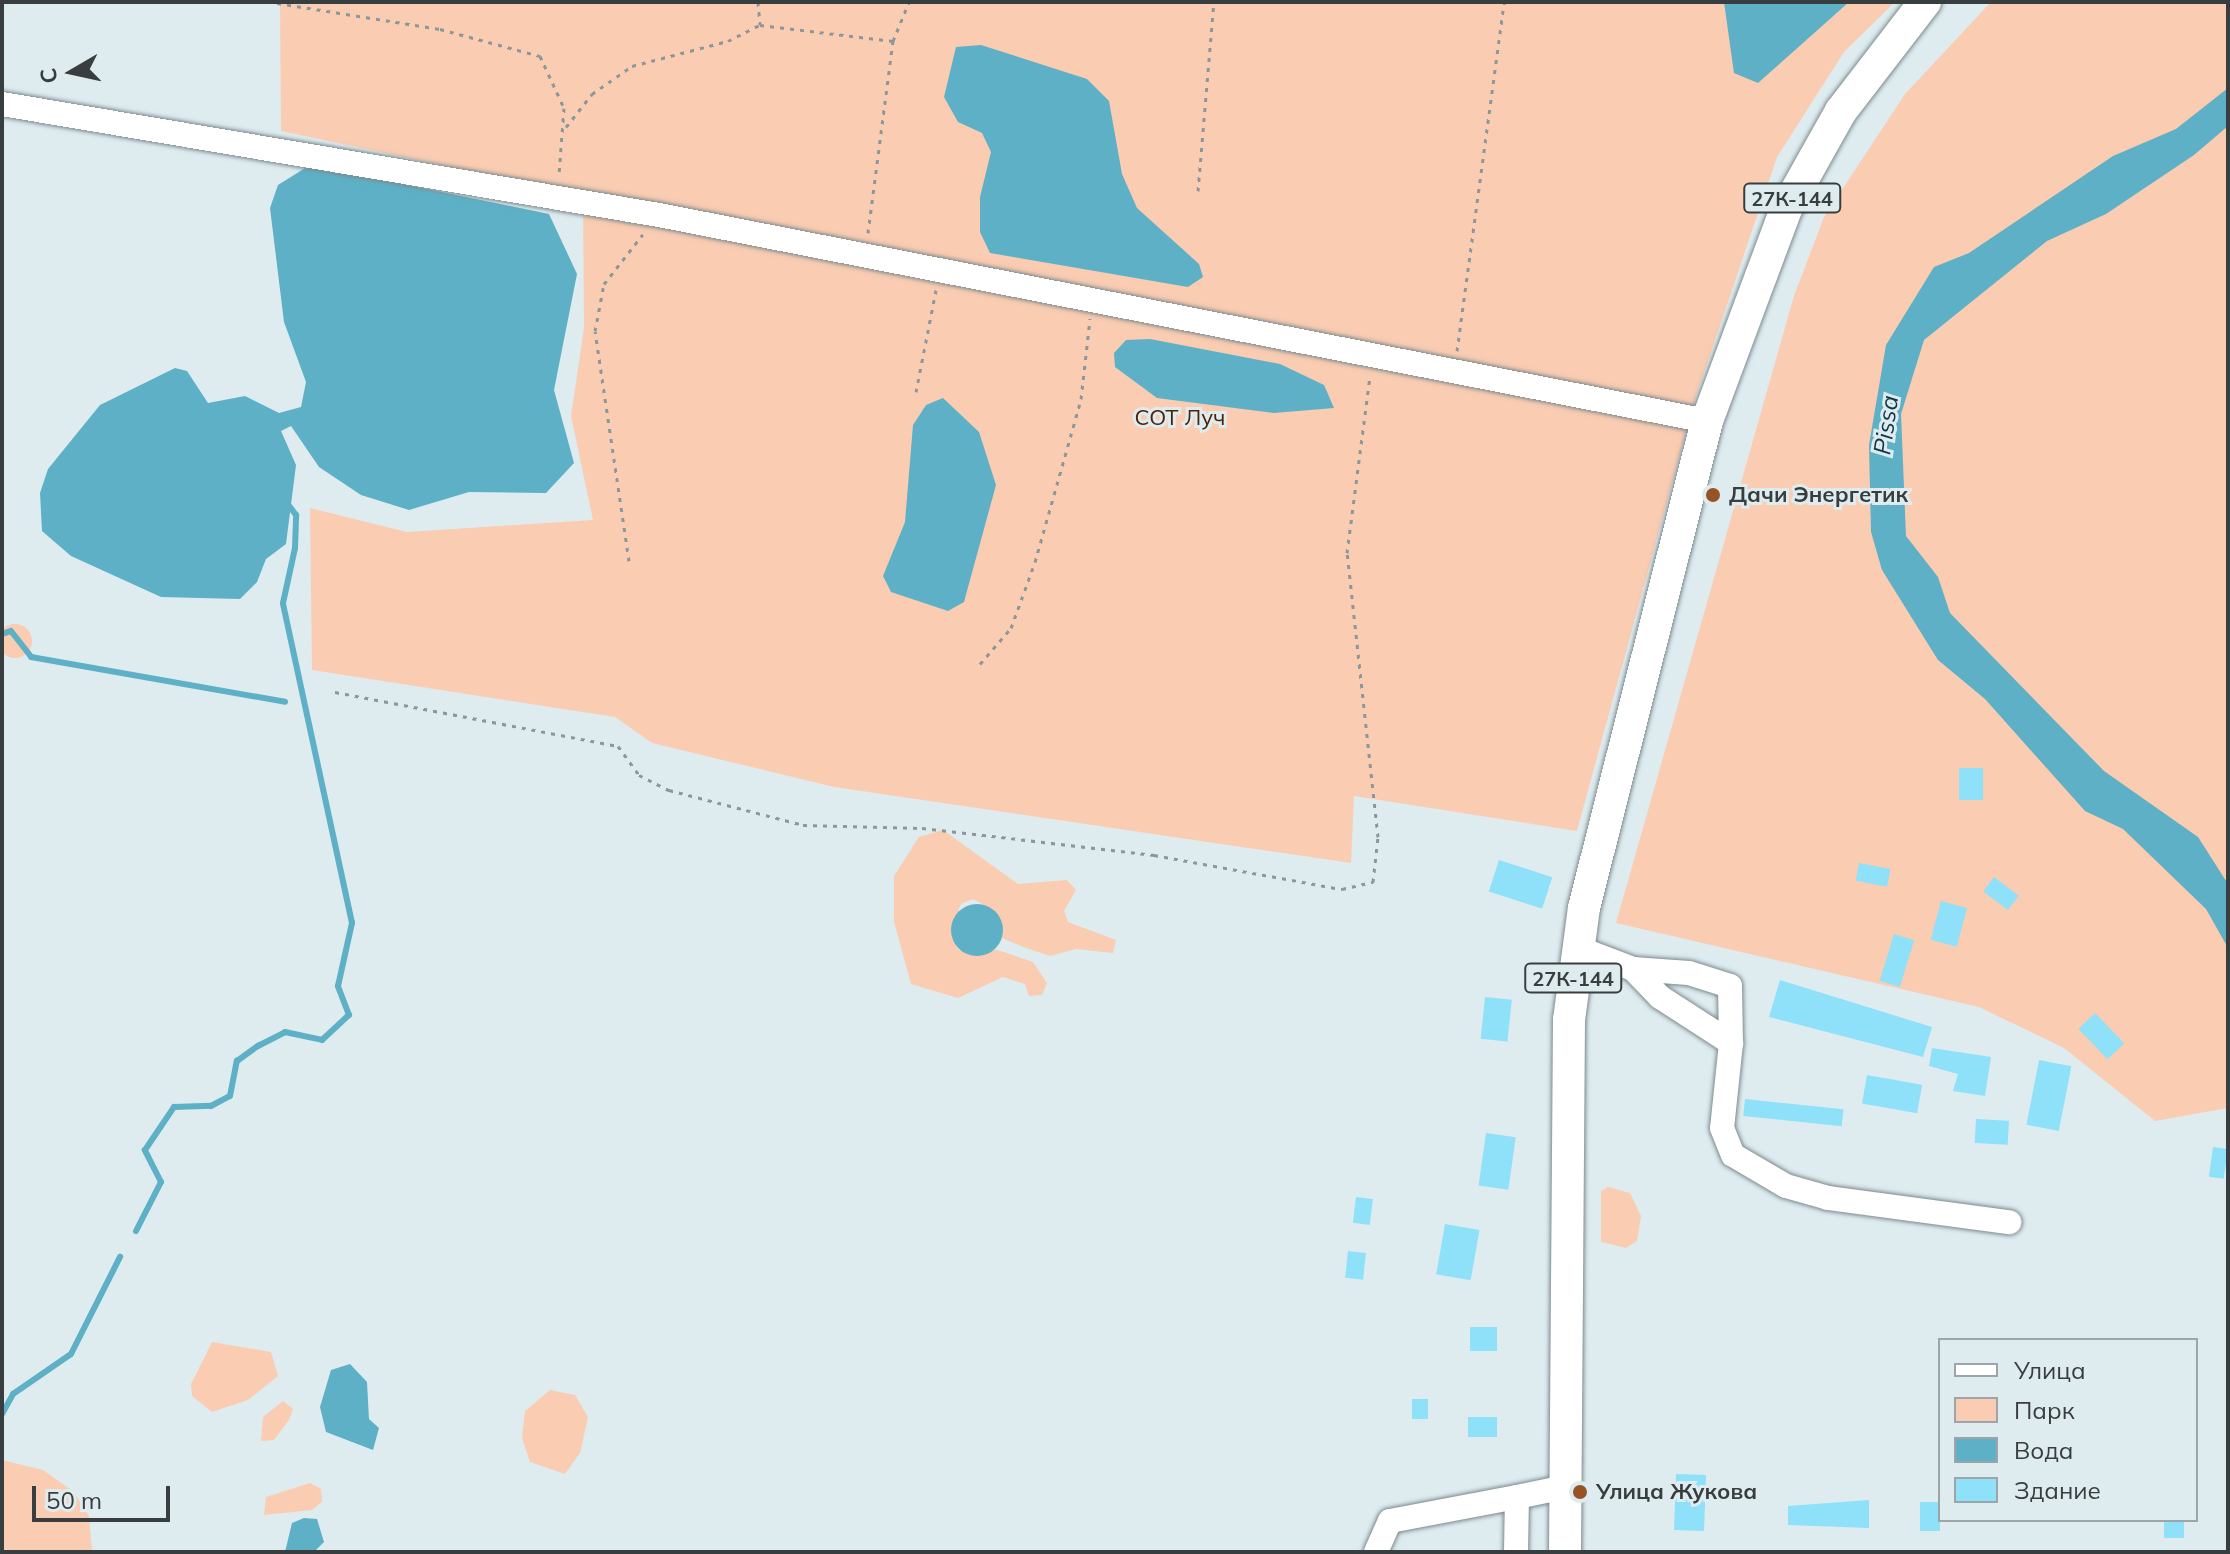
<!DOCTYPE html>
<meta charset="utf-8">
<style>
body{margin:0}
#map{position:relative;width:2230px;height:1554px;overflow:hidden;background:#deecf0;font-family:Mulish,sans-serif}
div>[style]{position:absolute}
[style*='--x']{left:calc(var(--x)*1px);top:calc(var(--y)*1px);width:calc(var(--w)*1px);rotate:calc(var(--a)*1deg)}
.green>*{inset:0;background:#faccb2}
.round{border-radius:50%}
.water>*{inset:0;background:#5db0c6}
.stream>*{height:6px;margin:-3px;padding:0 3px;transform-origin:3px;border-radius:3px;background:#5db0c6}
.building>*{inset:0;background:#8ee1f8;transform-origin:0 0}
.path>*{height:3px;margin-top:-1.5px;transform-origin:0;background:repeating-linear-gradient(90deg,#8d979a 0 4px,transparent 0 10px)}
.roads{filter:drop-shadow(0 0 2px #7d8a8e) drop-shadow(0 0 2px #7d8a8e)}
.minor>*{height:24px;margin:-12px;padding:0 12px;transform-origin:12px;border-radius:12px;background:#fff}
.major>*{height:32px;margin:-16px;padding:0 16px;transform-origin:16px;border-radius:16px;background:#fff}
.dots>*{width:22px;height:22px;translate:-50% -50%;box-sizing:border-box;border:4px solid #deecf0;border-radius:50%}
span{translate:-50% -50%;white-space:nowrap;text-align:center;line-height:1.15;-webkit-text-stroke:6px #deecf0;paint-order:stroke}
.shield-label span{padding:2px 6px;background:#deecf0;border:2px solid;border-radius:6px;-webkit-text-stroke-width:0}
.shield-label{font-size:20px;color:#383e3f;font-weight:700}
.park-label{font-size:22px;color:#4b2409}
.poi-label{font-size:22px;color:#383e3f;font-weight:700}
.left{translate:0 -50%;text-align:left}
.water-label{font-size:24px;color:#103842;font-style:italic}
.frame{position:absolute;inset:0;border:4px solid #383e3f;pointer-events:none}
.legend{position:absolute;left:1938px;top:1338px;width:260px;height:184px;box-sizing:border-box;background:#deecf0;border:2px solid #9ca6a9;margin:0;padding:10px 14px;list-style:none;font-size:24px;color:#383e3f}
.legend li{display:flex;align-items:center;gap:16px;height:40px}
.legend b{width:40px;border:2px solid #9ca6a9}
.north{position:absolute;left:32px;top:32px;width:80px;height:80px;-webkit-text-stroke:6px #deecf0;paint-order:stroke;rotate:261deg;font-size:22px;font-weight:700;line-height:32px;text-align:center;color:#383e3f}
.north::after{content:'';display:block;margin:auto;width:28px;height:36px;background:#383e3f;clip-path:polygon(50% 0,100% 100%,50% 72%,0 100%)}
.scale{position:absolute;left:32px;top:1486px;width:138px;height:36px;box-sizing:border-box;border:4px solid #383e3f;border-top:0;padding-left:10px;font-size:24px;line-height:28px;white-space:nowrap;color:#383e3f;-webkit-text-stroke:6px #deecf0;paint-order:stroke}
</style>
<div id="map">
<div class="green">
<div style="clip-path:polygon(280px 2px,1895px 2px,1844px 52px,1777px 157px,1695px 399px,1577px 831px,1354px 796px,1351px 863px,834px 787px,652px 743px,615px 717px,312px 670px,310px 508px,407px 532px,593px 520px,571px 416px,584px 328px,583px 195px,281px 131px)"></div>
<div style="clip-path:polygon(1991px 2px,2228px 2px,2228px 1108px,2155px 1121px,2064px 1048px,1979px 1007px,1616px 923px,1794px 296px,1824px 217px,1905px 94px)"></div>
<div class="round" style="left:-2px;top:624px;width:34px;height:34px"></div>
<div style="clip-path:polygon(943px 830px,1018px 884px,1067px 880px,1076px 890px,1064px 911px,1068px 922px,1116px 940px,1113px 953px,1076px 949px,1050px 956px,1026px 948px,1002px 938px,984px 905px,973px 899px,961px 904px,952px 927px,958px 950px,998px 950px,1033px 962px,1047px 983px,1042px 995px,1029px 996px,1025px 984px,1003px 977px,958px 998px,911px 984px,894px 922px,894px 876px,919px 837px)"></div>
<div style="clip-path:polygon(1608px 1187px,1630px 1193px,1641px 1216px,1637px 1241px,1626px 1248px,1601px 1242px,1601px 1191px)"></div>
<div style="clip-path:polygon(212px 1342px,271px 1352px,278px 1376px,248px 1400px,212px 1412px,192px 1396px,191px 1384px)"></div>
<div style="clip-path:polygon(550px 1390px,575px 1395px,588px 1417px,580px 1453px,565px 1474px,530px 1462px,522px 1438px,525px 1411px)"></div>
<div style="clip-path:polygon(283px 1401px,293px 1409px,289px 1420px,274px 1440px,261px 1441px,263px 1417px)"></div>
<div style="clip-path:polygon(2px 1460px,43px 1470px,74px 1492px,89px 1516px,92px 1552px,2px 1552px)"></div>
<div style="clip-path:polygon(310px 1483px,321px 1489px,322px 1502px,312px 1510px,264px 1515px,266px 1497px)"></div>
</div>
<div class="water">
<div style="clip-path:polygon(1724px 2px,1849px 2px,1758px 83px,1734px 73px)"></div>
<div style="clip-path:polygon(981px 45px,1087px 79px,1109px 101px,1122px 174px,1137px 208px,1199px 264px,1203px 277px,1188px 287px,990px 253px,980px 232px,980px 197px,991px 152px,982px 133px,958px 122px,944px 97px,956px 47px)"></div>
<div style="clip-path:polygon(2228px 88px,2228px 126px,2194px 155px,2106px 214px,2047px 241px,1924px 340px,1901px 414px,1906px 536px,1938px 577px,1950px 613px,2104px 771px,2198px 837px,2228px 884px,2228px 948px,2206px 909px,2123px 829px,2085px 811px,1985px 699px,1938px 660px,1882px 570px,1871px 532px,1869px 445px,1886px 345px,1934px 267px,1969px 253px,2113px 156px,2176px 129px)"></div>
<div style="clip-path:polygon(310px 165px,549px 214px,577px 274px,554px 390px,574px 463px,546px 493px,469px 492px,409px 510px,361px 495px,319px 467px,291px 426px,281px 431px,296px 465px,286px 544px,266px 559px,257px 582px,240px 599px,161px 597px,71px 556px,42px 531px,40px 493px,48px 469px,100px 405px,175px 368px,187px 371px,208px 403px,245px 396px,279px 413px,301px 407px,306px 382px,284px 322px,270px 208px,278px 185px)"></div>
<div style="clip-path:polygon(1150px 339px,1280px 364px,1324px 385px,1334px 408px,1274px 413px,1157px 398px,1115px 367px,1114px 353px,1126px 340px)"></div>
<div style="clip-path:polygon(943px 398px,979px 432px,996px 485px,964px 602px,948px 611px,891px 592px,883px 576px,905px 522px,913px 425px,926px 405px)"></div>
<div class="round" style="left:951px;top:904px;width:52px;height:52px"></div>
<div style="clip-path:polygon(350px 1364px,367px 1382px,369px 1419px,379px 1428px,373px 1450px,326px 1432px,320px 1407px,331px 1370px)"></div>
<div style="clip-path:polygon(304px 1518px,317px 1519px,324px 1542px,314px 1552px,285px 1552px,292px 1523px)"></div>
</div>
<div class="stream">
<div style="--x:2;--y:634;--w:9;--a:-18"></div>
<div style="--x:11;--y:631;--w:33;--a:52"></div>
<div style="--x:31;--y:657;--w:258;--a:10"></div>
<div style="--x:136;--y:1231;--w:55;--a:-63"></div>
<div style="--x:161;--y:1182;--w:36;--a:-117"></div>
<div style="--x:145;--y:1150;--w:52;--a:-56"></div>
<div style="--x:174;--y:1107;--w:37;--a:-2"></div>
<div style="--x:211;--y:1106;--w:21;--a:-28"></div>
<div style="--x:230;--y:1096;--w:36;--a:-79"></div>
<div style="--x:237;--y:1061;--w:26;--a:-36"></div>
<div style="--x:258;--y:1046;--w:30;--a:-27"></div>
<div style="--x:285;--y:1032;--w:38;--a:12"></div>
<div style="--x:322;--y:1040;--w:37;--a:-43"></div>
<div style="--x:349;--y:1015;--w:31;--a:-111"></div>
<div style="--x:338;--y:986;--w:65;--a:-77.5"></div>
<div style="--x:352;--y:923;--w:327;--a:-102.2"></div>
<div style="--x:283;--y:603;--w:56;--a:-77.7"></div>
<div style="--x:295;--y:548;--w:33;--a:-88"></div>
<div style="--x:296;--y:515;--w:15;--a:-127"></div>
<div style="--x:2;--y:1414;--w:23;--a:-61"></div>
<div style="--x:13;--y:1394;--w:70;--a:-34.6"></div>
<div style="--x:71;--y:1354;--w:109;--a:-63.2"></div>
</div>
<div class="building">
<div style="left:1983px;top:768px;width:32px;height:24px;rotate:90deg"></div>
<div style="left:1499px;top:860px;width:56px;height:33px;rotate:18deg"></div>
<div style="left:1859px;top:863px;width:32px;height:18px;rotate:11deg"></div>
<div style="left:1994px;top:877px;width:31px;height:18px;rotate:37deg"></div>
<div style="left:1941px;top:901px;width:27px;height:40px;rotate:15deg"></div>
<div style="left:1894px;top:934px;width:21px;height:49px;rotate:17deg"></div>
<div style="clip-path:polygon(1780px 980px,1932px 1027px,1923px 1057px,1769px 1017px)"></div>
<div style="left:1485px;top:997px;width:27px;height:42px;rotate:6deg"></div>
<div style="left:2095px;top:1013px;width:42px;height:23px;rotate:46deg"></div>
<div style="clip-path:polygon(1932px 1048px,1991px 1057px,1985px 1096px,1953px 1091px,1958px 1074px,1929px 1066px)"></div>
<div style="left:2039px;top:1060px;width:33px;height:66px;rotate:11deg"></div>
<div style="left:1867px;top:1075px;width:56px;height:29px;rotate:10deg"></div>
<div style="left:1745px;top:1099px;width:99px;height:17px;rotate:6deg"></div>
<div style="left:1976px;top:1119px;width:33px;height:24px;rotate:3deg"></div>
<div style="left:1486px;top:1133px;width:30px;height:53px;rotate:8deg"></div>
<div style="left:2213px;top:1147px;width:15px;height:30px;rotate:8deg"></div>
<div style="left:1356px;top:1197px;width:17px;height:26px;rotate:7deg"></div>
<div style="left:1445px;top:1224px;width:35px;height:51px;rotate:10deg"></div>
<div style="left:1348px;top:1251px;width:18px;height:27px;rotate:6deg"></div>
<div style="left:1497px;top:1327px;width:24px;height:27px;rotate:90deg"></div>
<div style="left:1412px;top:1399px;width:16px;height:20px"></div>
<div style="left:1497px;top:1417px;width:20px;height:29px;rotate:90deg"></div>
<div style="left:1676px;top:1474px;width:30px;height:56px;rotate:2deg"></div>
<div style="clip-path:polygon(1869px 1500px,1869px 1528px,1788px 1525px,1788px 1506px)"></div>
<div style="left:1920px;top:1502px;width:20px;height:29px"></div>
<div style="left:2164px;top:1520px;width:20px;height:18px"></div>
</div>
<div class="path">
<div style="--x:758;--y:2;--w:23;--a:85"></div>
<div style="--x:277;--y:3;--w:165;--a:9.1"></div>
<div style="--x:440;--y:29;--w:104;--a:15.1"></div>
<div style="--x:540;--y:56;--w:57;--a:65.2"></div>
<div style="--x:564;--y:108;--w:67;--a:94.3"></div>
<div style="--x:566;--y:127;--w:42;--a:-51.8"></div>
<div style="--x:592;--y:94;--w:49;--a:-35"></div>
<div style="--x:632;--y:66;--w:99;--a:-14.6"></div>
<div style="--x:728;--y:41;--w:36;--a:-27"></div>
<div style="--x:760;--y:25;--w:134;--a:6.9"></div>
<div style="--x:1198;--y:191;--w:190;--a:-85.2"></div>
<div style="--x:868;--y:233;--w:194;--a:-82.6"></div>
<div style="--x:893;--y:41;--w:42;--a:-67.7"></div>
<div style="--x:1457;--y:351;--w:352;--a:-82.3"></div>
<div style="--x:916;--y:392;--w:104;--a:-78.9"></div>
<div style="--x:629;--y:561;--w:232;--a:-98.4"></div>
<div style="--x:595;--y:331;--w:48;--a:-79.2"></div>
<div style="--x:604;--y:284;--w:63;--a:-52"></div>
<div style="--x:980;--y:664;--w:48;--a:-49.3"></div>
<div style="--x:1011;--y:628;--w:70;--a:-70"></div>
<div style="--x:1035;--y:562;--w:169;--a:-74.2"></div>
<div style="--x:1081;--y:399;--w:81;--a:-83.6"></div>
<div style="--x:335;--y:692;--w:288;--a:10.8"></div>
<div style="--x:618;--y:746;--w:36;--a:54"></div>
<div style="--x:639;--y:775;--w:34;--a:27"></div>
<div style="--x:669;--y:790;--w:138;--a:14.6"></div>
<div style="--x:803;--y:825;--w:119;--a:1.4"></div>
<div style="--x:922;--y:828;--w:234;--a:6.6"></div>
<div style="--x:1154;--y:855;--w:191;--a:10.3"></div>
<div style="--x:1342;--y:889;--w:32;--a:-13"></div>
<div style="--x:1373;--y:882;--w:45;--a:-83.7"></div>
<div style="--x:1378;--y:837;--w:286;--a:-96.2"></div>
<div style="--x:1347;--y:553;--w:179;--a:-82.6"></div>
</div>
<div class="roads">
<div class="minor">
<div style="--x:2;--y:104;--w:666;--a:9.59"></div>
<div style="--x:659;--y:215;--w:1068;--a:11.12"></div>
<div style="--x:1578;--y:948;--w:59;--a:20.9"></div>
<div style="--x:1633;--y:969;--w:56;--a:4.1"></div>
<div style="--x:1689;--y:973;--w:43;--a:17.6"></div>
<div style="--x:1730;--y:986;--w:57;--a:89"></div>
<div style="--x:1633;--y:969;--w:39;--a:46"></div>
<div style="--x:1660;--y:997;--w:85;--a:32.9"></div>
<div style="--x:1731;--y:1043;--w:85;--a:96"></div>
<div style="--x:1722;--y:1128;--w:29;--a:68"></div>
<div style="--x:1733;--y:1155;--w:61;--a:30.3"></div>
<div style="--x:1786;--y:1186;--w:44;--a:15.9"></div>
<div style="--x:1828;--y:1198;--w:183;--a:7.6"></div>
<div style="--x:1376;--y:1552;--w:34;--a:-66"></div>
<div style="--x:1390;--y:1521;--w:129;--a:-10.7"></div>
<div style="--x:1516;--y:1552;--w:55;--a:-89"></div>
<div style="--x:1517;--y:1497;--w:49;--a:-11.8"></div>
</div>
<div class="major">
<div style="--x:1565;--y:1552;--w:532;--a:-89.57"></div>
<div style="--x:1569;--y:1020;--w:113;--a:-82.4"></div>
<div style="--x:1584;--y:908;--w:502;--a:-75.83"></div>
<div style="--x:1707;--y:421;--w:155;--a:-69.6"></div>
<div style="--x:1761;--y:276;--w:72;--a:-69.5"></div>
<div style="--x:1786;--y:209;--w:112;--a:-60.7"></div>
<div style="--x:1841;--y:111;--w:138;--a:-52.4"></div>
</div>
</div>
<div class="dots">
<div style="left:1713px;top:495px;background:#975326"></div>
<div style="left:1580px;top:1492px;background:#975326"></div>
</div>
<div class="shield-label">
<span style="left:1792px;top:198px">27К-144</span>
<span style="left:1573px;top:978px">27К-144</span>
</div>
<div class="park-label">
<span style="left:1180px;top:418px">СОТ Луч</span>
</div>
<div class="poi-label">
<span class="left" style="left:1729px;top:495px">Дачи Энергетик</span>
<span class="left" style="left:1596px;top:1492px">Улица Жукова</span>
</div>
<div class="water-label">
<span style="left:1886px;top:425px;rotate:-82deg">Pissa</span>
</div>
<div class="frame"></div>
<ul class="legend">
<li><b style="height:10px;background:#fff"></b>Улица</li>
<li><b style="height:22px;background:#faccb2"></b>Парк</li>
<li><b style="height:22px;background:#5db0c6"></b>Вода</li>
<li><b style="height:22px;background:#8ee1f8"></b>Здание</li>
</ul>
<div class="north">С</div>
<div class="scale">50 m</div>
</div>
